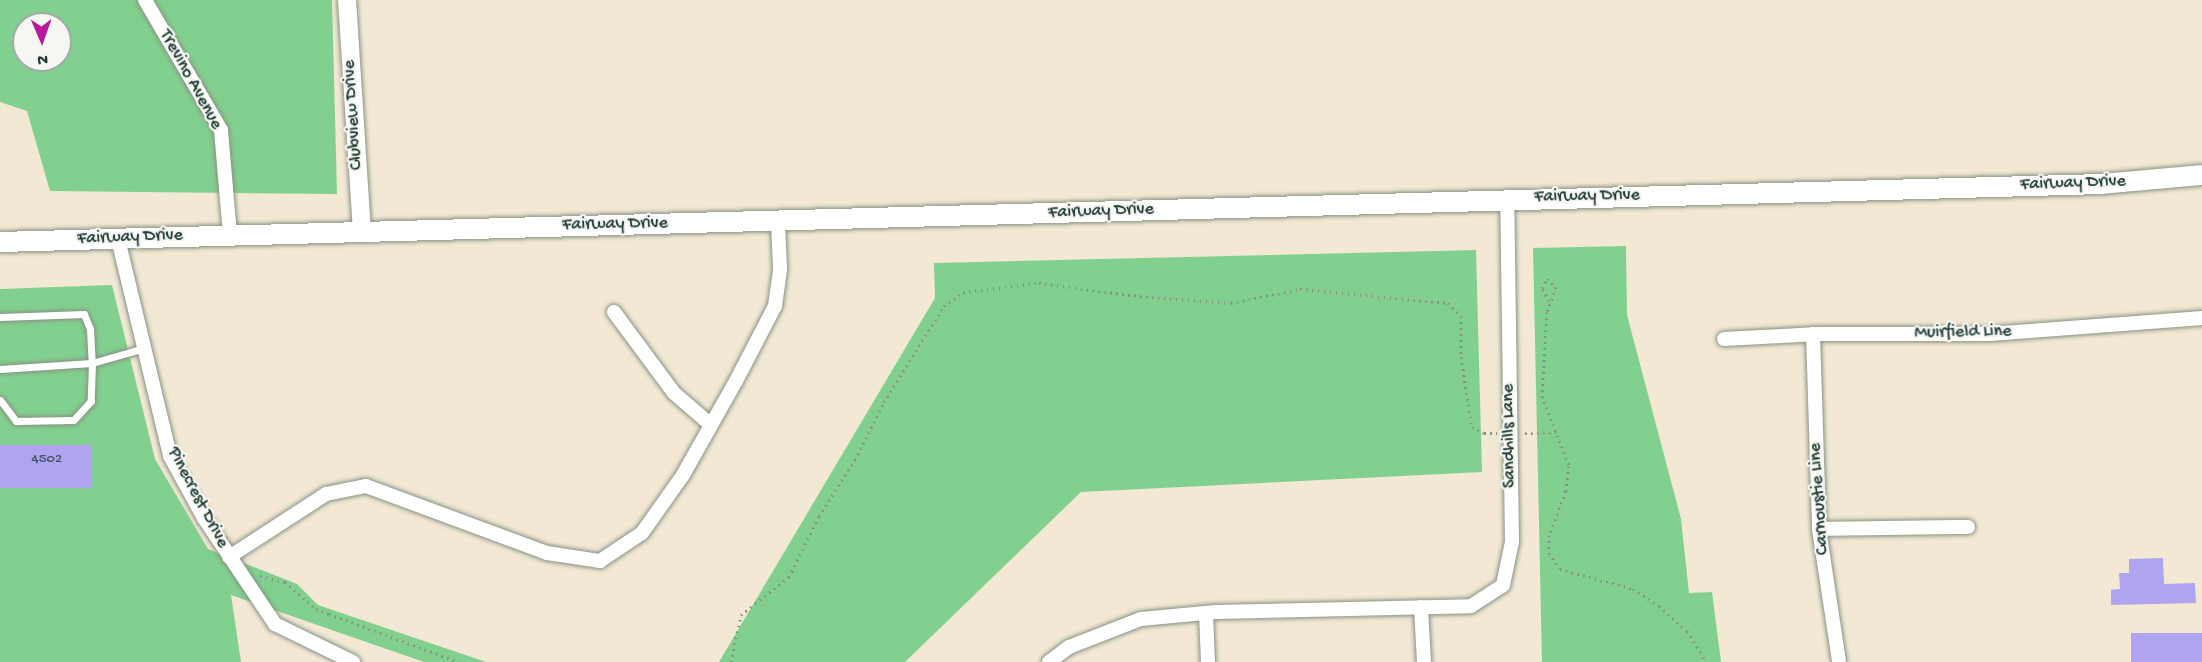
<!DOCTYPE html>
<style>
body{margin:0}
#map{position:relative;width:2202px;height:662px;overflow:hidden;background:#f2e8d4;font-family:"Gochi Hand",sans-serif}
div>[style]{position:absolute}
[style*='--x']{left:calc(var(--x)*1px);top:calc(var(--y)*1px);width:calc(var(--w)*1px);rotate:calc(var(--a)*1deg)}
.green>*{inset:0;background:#82d08f}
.building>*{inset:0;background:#b0a3ef;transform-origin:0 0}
.path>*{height:3px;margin-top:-1.5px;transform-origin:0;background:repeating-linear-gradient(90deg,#889284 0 1.5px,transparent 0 6px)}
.roads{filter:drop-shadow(0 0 2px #889284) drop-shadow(0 0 2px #889284)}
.service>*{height:7px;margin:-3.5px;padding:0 3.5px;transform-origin:3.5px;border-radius:3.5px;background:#fff}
.minor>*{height:14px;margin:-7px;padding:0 7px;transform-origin:7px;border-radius:7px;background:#fff}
.tertiary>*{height:18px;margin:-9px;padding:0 9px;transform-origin:9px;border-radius:9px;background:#fff}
.secondary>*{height:20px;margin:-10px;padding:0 10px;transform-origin:10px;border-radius:10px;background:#fff}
span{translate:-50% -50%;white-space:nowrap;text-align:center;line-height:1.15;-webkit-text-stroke:4.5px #f6f6f2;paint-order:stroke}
.number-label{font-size:15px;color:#435663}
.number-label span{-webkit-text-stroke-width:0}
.street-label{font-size:18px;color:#1f3d34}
.north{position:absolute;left:12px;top:12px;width:60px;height:60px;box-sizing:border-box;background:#f6f6f2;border:2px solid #a0aca6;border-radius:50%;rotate:178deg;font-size:16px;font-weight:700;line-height:24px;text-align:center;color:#1f3d34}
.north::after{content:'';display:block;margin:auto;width:21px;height:27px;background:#b5179e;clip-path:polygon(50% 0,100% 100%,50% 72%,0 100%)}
</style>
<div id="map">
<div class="green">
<div style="clip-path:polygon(evenodd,0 0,332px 0,337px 194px,50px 191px,27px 111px,0 102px,0 0,24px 24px,60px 24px,60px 60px,24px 60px,24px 24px)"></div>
<div style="clip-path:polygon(1626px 246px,1627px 315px,1681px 519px,1689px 593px,1712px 592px,1721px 662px,1542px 662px,1533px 248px)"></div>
<div style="clip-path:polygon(1476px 250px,1482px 472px,1081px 492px,905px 662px,719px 662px,935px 298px,934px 263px)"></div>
<div style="clip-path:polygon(112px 285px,155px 459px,208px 549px,297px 584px,318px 605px,486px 662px,424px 662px,231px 595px,241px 662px,0 662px,0 289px)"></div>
</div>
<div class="building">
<div style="left:0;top:445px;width:92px;height:43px"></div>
<div style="clip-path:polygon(2163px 558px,2164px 584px,2195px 583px,2196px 603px,2111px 605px,2111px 590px,2120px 589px,2119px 573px,2129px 573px,2129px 559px)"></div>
<div style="left:2202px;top:633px;width:29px;height:71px;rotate:90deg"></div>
</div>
<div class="path">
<div style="--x:1549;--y:301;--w:15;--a:-118"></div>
<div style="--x:1542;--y:288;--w:10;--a:-61"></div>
<div style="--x:1547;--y:279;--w:12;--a:42"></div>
<div style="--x:1556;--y:287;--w:27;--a:110"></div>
<div style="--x:1547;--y:312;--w:84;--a:93.4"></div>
<div style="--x:1542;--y:396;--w:75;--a:68.9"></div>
<div style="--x:1569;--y:466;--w:25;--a:97"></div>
<div style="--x:1566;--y:491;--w:47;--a:111.1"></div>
<div style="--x:1549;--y:535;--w:18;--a:90"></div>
<div style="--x:1549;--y:553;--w:19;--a:55"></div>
<div style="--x:1560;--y:569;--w:76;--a:15.3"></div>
<div style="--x:1633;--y:589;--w:31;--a:33"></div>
<div style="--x:1659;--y:606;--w:38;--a:42"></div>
<div style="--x:1687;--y:631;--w:36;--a:58"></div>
<div style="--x:1525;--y:433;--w:31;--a:-2"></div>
<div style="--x:260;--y:576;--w:26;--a:13"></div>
<div style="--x:285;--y:582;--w:41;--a:41.1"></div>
<div style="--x:316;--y:609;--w:14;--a:21"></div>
<div style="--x:329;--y:614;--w:139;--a:20.3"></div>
<div style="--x:731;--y:662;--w:48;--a:-78"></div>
<div style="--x:741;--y:615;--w:61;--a:-38.4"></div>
<div style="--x:789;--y:577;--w:68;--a:-63.8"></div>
<div style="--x:819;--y:516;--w:67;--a:-57.3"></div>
<div style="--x:855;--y:460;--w:65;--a:-63.4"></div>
<div style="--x:884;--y:402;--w:113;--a:-58"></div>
<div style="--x:944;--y:306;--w:24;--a:-36"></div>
<div style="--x:963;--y:292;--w:77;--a:-6.8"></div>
<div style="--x:1039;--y:283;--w:108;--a:7.5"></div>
<div style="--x:1146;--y:297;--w:85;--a:4"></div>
<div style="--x:1231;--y:303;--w:70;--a:-11.5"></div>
<div style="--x:1300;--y:289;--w:149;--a:5.4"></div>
<div style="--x:1448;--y:303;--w:18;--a:45"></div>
<div style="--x:1461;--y:316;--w:41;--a:90"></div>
<div style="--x:1461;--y:357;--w:71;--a:81.1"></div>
<div style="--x:1472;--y:427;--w:13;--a:27"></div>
<div style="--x:1484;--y:433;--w:13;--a:0"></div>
</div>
<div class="roads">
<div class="service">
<div style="--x:0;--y:317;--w:84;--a:-2"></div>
<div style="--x:84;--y:314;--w:16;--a:68"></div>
<div style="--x:90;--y:329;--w:34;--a:87"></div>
<div style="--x:92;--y:363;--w:38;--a:92"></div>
<div style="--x:91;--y:401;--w:26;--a:133"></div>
<div style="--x:73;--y:420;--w:57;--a:179"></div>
<div style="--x:16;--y:421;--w:26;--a:-127"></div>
<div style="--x:0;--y:369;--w:92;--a:-3.7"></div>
<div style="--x:92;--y:363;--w:54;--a:-16.1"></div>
</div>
<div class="minor">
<div style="--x:145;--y:0;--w:151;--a:59.7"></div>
<div style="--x:221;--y:130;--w:105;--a:85.1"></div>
<div style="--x:118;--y:239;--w:223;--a:76.5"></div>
<div style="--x:170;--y:456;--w:71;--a:61.3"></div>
<div style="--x:204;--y:518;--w:128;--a:56.2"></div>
<div style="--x:275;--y:624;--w:87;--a:26"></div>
<div style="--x:614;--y:312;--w:101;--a:53.5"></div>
<div style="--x:674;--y:393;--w:49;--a:40.9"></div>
<div style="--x:1813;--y:334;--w:195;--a:88.2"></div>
<div style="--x:1819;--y:529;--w:134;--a:81.4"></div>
<div style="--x:1724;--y:339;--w:95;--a:-3"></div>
<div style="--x:1819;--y:334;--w:171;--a:0"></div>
<div style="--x:1990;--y:334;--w:213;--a:-4.3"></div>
<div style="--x:1819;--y:529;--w:149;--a:-0.8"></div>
<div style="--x:229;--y:557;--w:116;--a:-33"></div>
<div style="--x:326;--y:494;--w:41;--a:-11.3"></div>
<div style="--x:366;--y:486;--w:193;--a:20.3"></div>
<div style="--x:547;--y:553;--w:54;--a:8.6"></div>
<div style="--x:600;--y:561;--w:50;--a:-33.7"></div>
<div style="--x:642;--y:533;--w:71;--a:-54.7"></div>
<div style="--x:683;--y:475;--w:108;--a:-60.6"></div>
<div style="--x:736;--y:381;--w:85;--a:-62.5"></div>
<div style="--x:775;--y:306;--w:37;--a:-82"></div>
<div style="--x:780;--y:269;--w:48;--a:-92.4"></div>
<div style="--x:1421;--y:607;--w:55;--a:86.9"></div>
<div style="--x:1206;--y:613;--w:49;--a:87.7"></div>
<div style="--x:1049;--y:662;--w:25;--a:-37"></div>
<div style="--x:1069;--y:647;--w:77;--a:-21.3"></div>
<div style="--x:1141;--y:619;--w:75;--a:-5.3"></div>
<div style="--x:1216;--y:612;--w:255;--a:-1.3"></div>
<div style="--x:1471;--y:606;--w:38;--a:-33"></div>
<div style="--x:1503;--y:585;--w:44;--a:-78.2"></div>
<div style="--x:1512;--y:542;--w:343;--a:-90.8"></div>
</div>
<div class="tertiary">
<div style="--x:347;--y:0;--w:231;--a:86.3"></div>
</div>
<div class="secondary">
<div style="--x:0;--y:242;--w:2102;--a:-1.58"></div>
<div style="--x:2101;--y:184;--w:101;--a:-5.1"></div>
</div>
</div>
<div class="number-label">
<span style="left:47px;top:460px">4502</span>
</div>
<div class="street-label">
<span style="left:190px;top:80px;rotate:61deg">Trevino Avenue</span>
<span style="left:354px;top:115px;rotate:-94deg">Clubview Drive</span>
<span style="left:2073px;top:184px;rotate:-2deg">Fairway Drive</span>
<span style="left:1587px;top:197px;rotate:-1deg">Fairway Drive</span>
<span style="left:1101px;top:212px;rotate:-2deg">Fairway Drive</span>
<span style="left:615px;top:225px;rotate:-1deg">Fairway Drive</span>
<span style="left:130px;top:238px;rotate:-2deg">Fairway Drive</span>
<span style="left:1963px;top:333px;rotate:-1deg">Muirfield Line</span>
<span style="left:1510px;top:436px;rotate:-91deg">Sandhills Lane</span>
<span style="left:197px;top:498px;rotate:62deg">Pinecrest Drive</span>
<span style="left:1820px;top:499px;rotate:-94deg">Carnoustie Line</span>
</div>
<div class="north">N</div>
</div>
